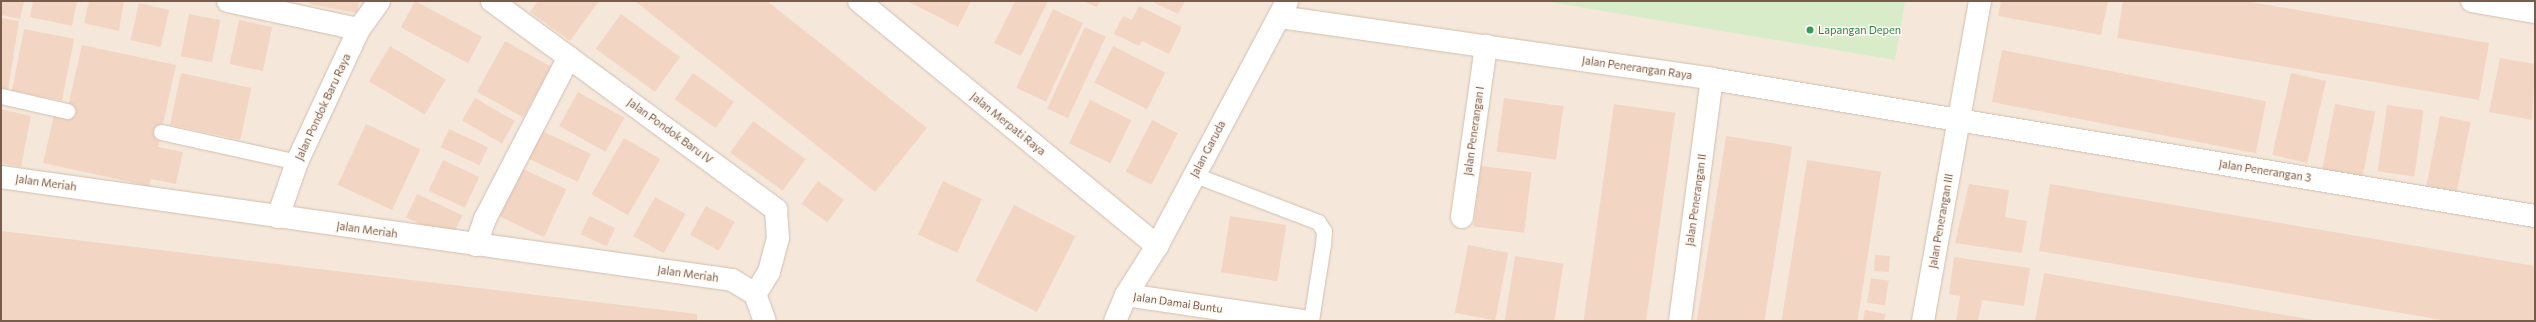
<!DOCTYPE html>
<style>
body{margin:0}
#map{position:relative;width:2536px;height:322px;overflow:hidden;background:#fdf6ec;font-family:Commissioner,sans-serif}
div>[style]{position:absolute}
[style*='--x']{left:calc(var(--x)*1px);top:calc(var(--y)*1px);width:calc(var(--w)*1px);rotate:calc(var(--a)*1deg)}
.residential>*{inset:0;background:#f5e8da;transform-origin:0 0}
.green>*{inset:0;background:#d8ecc9}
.building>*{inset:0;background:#f3d5c3;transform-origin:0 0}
.roads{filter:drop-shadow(0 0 1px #d1beb0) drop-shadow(0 0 1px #d1beb0)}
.lane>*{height:15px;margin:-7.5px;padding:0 7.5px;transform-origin:7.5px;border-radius:7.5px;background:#fff}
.street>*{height:22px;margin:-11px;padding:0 11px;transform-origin:11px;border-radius:11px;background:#fff}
.secondary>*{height:22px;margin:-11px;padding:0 11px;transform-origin:11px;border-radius:11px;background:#fff}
.dots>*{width:11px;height:11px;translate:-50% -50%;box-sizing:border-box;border:2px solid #fffaf3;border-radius:50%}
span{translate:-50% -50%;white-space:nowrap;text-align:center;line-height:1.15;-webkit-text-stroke:3px #fffaf3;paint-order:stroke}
.leisure-label{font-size:11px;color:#27864d}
.left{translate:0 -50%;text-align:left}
.street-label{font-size:11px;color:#7a5c4d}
.frame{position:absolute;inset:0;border:2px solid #7a5c4d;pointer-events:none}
</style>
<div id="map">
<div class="residential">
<div style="left:1px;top:1px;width:2534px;height:320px"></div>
</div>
<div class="green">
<div style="clip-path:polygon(1544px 1px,1905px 1px,1895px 60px)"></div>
</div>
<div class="building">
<div style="clip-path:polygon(1px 1px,24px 1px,20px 19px,1px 15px)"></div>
<div style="clip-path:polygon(33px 1px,77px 1px,72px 26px,30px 17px)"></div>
<div style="clip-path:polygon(89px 1px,124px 1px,119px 31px,84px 23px)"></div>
<div style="clip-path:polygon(310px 1px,359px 1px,357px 13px,309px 4px)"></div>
<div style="left:415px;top:1px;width:76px;height:30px;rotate:28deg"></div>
<div style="clip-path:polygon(538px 1px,599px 1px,570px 41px,530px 12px)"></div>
<div style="clip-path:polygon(635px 1px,767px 1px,927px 128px,875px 192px)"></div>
<div style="clip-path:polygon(907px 1px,971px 1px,958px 27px)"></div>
<div style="clip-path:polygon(1015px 1px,1048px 1px,1021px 56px,994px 43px)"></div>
<div style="clip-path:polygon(1083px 1px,1100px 1px,1097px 7px)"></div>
<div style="clip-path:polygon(1151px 1px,1185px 1px,1178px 14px)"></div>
<div style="clip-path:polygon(2001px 1px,2108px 1px,2101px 35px,1998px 16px)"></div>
<div style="clip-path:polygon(2123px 1px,2245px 1px,2489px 43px,2479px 100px,2117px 38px)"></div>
<div style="left:139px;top:3px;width:31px;height:38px;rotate:13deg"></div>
<div style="clip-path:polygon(1139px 6px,1182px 27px,1169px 54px,1142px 41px,1139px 46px,1114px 34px,1123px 16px,1132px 20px)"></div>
<div style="left:1053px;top:9px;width:33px;height:87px;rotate:25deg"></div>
<div style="left:189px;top:14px;width:32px;height:43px;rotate:11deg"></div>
<div style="left:621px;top:14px;width:73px;height:43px;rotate:36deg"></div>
<div style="clip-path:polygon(1px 18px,19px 21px,8px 90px,1px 89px)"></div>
<div style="left:239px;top:20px;width:34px;height:45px;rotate:12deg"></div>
<div style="left:1085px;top:27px;width:23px;height:90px;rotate:25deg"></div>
<div style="left:24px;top:29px;width:51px;height:63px;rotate:11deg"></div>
<div style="left:505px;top:41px;width:53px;height:58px;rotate:29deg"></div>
<div style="clip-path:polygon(82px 45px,176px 65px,158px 147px,183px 152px,176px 184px,151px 179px,149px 186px,43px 163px,54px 115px,67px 111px)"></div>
<div style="left:390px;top:46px;width:65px;height:41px;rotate:31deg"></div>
<div style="left:1113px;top:46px;width:59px;height:41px;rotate:27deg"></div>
<div style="left:2002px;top:50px;width:269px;height:53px;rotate:11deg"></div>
<div style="clip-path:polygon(2500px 58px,2535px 64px,2532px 120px,2489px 112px)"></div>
<div style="left:181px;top:73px;width:72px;height:53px;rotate:12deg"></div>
<div style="left:693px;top:73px;width:50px;height:32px;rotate:35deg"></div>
<div style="left:2291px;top:73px;width:36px;height:84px;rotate:13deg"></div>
<div style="left:578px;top:92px;width:53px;height:39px;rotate:29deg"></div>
<div style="left:475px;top:98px;width:46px;height:26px;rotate:30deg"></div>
<div style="left:1504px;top:98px;width:60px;height:54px;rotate:8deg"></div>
<div style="left:1090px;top:100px;width:46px;height:48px;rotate:26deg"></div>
<div style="left:1614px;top:104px;width:62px;height:219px;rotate:8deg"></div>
<div style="left:2335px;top:104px;width:41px;height:71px;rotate:11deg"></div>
<div style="left:2387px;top:105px;width:37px;height:67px;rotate:8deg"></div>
<div style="clip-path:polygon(1px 109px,31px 116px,21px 167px,1px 163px)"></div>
<div style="left:2440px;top:116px;width:31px;height:72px;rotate:11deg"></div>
<div style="left:1152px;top:120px;width:29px;height:58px;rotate:27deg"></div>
<div style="left:753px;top:121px;width:65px;height:39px;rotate:36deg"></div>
<div style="left:366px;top:124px;width:60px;height:67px;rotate:25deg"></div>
<div style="left:449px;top:129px;width:43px;height:20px;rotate:25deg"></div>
<div style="left:540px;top:130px;width:56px;height:31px;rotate:25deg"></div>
<div style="left:1726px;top:136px;width:67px;height:187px;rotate:9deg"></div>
<div style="left:624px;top:138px;width:42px;height:65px;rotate:30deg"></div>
<div style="left:443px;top:160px;width:40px;height:34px;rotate:25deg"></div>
<div style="left:1807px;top:160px;width:75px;height:163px;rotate:9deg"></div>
<div style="left:1481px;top:166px;width:51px;height:61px;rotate:7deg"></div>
<div style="left:521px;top:168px;width:50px;height:53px;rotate:25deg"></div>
<div style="left:818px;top:181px;width:32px;height:28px;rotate:36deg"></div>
<div style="left:943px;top:181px;width:43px;height:59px;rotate:25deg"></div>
<div style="clip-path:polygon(1969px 184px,2009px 190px,2005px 217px,2027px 221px,2022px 253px,1955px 243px)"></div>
<div style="clip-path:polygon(2050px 184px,2535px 266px,2535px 321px,2448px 321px,2039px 251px)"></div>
<div style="left:417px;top:194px;width:50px;height:26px;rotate:25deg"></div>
<div style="left:655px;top:197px;width:35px;height:45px;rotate:29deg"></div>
<div style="left:1014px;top:205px;width:69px;height:85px;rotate:27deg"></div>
<div style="left:706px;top:206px;width:33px;height:33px;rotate:29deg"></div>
<div style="left:589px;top:216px;width:29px;height:20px;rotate:25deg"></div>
<div style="left:1230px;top:216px;width:57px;height:57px;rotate:9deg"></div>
<div style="clip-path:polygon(1px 231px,697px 314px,697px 321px,1px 321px)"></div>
<div style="left:1468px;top:245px;width:41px;height:69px;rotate:11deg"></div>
<div style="left:1875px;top:255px;width:15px;height:16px;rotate:4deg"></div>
<div style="left:1515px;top:256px;width:49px;height:66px;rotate:9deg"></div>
<div style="clip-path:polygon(1954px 257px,2030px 268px,2024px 306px,1982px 300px,1978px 321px,1956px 321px,1960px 296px,1949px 294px)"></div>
<div style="clip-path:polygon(2044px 273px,2314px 320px,2314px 321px,2035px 321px)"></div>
<div style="left:1871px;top:278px;width:18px;height:25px;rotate:9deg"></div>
<div style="clip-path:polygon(1865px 310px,1886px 314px,1884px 321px,1863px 321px)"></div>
</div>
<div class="roads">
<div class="lane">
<div style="--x:1;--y:96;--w:68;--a:12.8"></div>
<div style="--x:161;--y:132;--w:139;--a:12.4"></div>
<div style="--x:1195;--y:175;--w:132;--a:20.9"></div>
<div style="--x:1318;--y:222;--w:11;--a:56"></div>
<div style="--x:1324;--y:231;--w:13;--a:94"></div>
<div style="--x:1323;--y:244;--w:78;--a:98.9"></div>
</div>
<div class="street">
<div style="--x:228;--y:1;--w:134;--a:12.1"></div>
<div style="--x:492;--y:1;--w:353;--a:36.3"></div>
<div style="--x:776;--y:210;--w:28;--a:86"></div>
<div style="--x:778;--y:238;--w:35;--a:105"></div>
<div style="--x:769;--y:272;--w:26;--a:122"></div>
<div style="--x:859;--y:1;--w:386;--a:39.4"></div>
<div style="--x:2472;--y:1;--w:64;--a:9.9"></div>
<div style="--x:1279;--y:17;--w:437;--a:8.1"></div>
<div style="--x:1712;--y:79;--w:834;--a:9.45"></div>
<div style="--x:1;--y:177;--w:738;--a:8.02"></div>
<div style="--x:732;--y:280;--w:27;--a:31"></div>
<div style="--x:755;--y:294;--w:29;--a:70"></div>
<div style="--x:278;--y:217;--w:58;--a:-70.9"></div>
<div style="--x:297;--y:162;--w:147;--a:-65"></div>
<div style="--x:359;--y:29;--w:34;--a:-54"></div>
<div style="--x:1462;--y:217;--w:173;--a:-82"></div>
<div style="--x:476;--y:245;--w:28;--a:-71"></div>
<div style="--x:485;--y:219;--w:182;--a:-62.6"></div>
<div style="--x:1126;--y:295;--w:178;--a:8.4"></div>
<div style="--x:1680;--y:321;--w:244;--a:-82.5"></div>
<div style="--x:1923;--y:321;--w:325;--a:-79.9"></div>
</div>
<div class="secondary">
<div style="--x:1115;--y:321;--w:28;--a:-67"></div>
<div style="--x:1126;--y:295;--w:58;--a:-57.7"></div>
<div style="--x:1157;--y:246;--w:277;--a:-62"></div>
</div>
</div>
<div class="dots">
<div style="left:1810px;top:30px;background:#2e9e5b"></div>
</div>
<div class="leisure-label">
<span class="left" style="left:1818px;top:30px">Lapangan Depen</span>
</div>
<div class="street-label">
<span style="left:1637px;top:68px;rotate:8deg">Jalan Penerangan Raya</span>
<span style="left:323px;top:107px;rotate:-65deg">Jalan Pondok Baru Raya</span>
<span style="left:1008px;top:124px;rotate:39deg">Jalan Merpati Raya</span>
<span style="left:670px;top:131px;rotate:36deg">Jalan Pondok Baru IV</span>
<span style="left:1474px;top:131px;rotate:-82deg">Jalan Penerangan I</span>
<span style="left:1208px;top:149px;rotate:-62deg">Jalan Garuda</span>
<span style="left:2265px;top:171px;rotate:9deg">Jalan Penerangan 3</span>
<span style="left:46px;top:183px;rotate:8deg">Jalan Meriah</span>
<span style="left:1696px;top:200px;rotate:-82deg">Jalan Penerangan II</span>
<span style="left:1941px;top:221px;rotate:-80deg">Jalan Penerangan III</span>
<span style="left:367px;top:230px;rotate:8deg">Jalan Meriah</span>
<span style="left:688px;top:274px;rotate:8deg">Jalan Meriah</span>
<span style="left:1178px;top:303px;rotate:8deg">Jalan Damai Buntu</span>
</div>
<div class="frame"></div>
</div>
